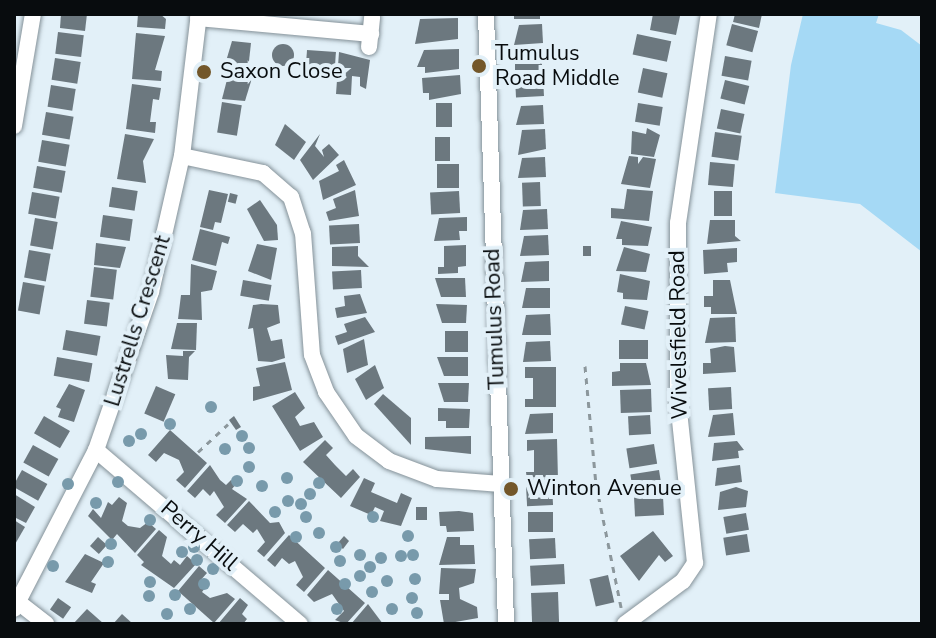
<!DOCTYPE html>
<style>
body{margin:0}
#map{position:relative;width:936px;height:638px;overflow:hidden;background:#e2f0f8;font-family:"Nunito Sans",sans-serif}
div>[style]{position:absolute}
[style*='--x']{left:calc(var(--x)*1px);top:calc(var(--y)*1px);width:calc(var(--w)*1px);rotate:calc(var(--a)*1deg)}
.green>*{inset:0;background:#a5d9f5}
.building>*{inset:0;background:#6c787f;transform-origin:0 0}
.round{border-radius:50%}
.path>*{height:3px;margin-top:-1.5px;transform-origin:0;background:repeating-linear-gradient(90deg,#8c979c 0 6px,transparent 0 12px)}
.roads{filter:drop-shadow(0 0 2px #849198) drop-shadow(0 0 2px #849198)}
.street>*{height:16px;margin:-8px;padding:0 8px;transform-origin:8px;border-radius:8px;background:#fff}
.trees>*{width:12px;height:12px;margin:-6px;border-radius:50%;background:#789aab}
.dots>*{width:22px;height:22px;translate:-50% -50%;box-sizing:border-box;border:4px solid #e2f0f8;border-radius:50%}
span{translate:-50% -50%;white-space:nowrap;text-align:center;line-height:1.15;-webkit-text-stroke:8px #e2f0f8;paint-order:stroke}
.poi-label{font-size:22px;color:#080c0e}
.left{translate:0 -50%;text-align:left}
.street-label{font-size:22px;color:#080c0e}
.frame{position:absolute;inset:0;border:16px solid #080c0e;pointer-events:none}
</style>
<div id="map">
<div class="green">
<div style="clip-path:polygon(803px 14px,879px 14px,876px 23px,901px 30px,922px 46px,922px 252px,860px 204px,775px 193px,791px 65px)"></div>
</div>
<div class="building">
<div style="clip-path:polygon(61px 14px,87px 14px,85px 31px,60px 28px)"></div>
<div style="clip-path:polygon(138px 14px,160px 14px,166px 19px,165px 29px,137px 27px)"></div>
<div style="left:514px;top:14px;width:26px;height:5px"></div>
<div style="clip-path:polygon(653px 14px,680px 16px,676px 35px,650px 30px)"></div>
<div style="clip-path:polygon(735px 14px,762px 14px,759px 28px,733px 22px)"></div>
<div style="clip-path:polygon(458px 18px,458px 39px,415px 44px,420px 19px)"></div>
<div style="clip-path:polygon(542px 24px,543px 43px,514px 45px,519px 25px)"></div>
<div style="left:732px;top:24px;width:27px;height:22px;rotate:15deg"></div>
<div style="left:58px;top:32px;width:26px;height:22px;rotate:7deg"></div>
<div style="clip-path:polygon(136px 33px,165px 36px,155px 70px,162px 71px,161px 81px,132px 79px)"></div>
<div style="left:637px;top:34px;width:35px;height:21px;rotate:12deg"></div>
<div style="clip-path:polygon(232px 41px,251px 43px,248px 70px,224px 68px)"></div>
<div class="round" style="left:272px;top:44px;width:22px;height:22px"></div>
<div style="clip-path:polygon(459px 49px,459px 69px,425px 73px,425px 67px,417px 67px,424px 50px)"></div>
<div style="left:307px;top:50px;width:29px;height:21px;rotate:4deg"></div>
<div style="clip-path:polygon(339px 52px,370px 60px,366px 89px,360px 86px,360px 77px,352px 76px,351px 95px,336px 94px)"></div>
<div style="left:542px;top:52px;width:18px;height:27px;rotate:90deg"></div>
<div style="left:725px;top:56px;width:27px;height:20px;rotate:10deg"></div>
<div style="left:55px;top:58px;width:26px;height:22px;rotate:9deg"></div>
<div style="left:643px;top:68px;width:25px;height:25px;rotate:12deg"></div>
<div style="clip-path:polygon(229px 72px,252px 78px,245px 101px,222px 99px)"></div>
<div style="clip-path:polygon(460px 75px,461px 94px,429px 100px,429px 93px,423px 93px,422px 78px)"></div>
<div style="left:543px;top:77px;width:19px;height:28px;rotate:87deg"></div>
<div style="left:725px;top:80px;width:25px;height:19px;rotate:14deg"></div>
<div style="clip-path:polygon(132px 84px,161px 88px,159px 100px,153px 99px,150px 122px,156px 122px,155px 133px,126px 129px)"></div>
<div style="left:51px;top:85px;width:25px;height:22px;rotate:9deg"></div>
<div style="left:222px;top:102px;width:20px;height:31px;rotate:9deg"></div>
<div style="left:436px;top:103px;width:16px;height:24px"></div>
<div style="left:638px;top:103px;width:25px;height:19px;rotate:9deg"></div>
<div style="clip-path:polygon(543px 105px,544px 124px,516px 125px,521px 106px)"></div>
<div style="left:721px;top:109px;width:24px;height:20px;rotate:12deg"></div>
<div style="left:46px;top:112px;width:28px;height:23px;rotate:10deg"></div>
<div style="clip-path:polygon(285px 124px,306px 142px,294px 160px,275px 145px)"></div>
<div style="clip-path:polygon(647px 128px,660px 135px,654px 157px,631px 154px,632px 131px,646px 134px)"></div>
<div style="clip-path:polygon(545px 129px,546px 149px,518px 155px,522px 130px)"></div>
<div style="left:715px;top:132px;width:27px;height:25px;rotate:8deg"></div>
<div style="clip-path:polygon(125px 134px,154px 139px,143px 161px,146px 183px,117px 179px)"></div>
<div style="clip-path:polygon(320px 134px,315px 146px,324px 157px,322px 150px,329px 144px,339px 155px,313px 180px,300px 160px)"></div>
<div style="left:435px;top:137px;width:15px;height:24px"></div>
<div style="left:42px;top:140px;width:28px;height:22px;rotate:10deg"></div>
<div style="clip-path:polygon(629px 156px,638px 157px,638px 164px,643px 157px,656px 159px,650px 188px,621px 184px)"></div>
<div style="clip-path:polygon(545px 157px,546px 177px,518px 178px,522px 158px)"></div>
<div style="clip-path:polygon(344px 160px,356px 185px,323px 200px,319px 181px,339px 171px,336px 165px)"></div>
<div style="left:710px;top:162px;width:25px;height:23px;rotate:5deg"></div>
<div style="left:437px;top:164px;width:22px;height:24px"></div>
<div style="left:37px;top:166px;width:29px;height:22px;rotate:10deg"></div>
<div style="left:540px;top:182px;width:24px;height:18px;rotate:88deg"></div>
<div style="left:112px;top:187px;width:26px;height:20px;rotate:9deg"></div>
<div style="clip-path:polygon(627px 189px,653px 191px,649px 221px,611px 218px,611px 208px,624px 209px)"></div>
<div style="clip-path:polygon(209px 190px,228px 194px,221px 223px,215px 222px,213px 230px,200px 227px)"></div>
<div style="clip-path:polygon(355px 190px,359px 216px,329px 221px,326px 212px,336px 208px,333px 199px)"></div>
<div style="left:459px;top:191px;width:22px;height:29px;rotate:87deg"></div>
<div style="left:714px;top:191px;width:18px;height:25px"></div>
<div style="left:32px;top:192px;width:28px;height:22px;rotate:10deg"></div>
<div style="left:230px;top:193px;width:8px;height:9px;rotate:14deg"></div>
<div style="clip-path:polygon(260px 200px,277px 225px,278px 240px,264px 241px,247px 209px)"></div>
<div style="clip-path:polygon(547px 209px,548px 229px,520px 230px,523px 210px)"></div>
<div style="left:103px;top:215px;width:30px;height:22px;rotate:8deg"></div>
<div style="clip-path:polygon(467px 217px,467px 231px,459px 231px,460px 240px,434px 241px,439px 218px)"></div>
<div style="left:35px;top:218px;width:23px;height:28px;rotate:10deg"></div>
<div style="clip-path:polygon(710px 220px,735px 220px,735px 236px,741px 241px,707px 244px)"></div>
<div style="clip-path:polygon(621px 221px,652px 227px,648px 246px,622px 245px,622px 239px,616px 239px)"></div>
<div style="left:359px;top:224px;width:19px;height:30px;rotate:87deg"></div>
<div style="clip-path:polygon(200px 229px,230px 237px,228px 244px,222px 242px,216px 266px,192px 260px)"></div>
<div style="clip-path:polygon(548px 235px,549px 255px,520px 256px,524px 236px)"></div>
<div style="clip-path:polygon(96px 243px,126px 247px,120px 268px,94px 265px)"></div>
<div style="clip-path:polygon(257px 244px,277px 248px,271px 280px,248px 271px)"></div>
<div style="clip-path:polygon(466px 245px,466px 266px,458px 267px,458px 273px,438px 274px,438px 267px,444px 267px,444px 246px)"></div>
<div style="clip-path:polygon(358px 246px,358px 256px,369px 267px,332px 266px,332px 247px)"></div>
<div style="left:583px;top:246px;width:8px;height:10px"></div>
<div style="clip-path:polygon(624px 247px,650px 254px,646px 272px,616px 271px)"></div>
<div style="clip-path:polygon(737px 248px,737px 262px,727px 263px,728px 272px,704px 274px,703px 250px)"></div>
<div style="left:29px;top:250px;width:22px;height:28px;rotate:10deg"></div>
<div style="clip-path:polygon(549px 261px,549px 281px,521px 282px,525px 262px)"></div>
<div style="clip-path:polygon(191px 264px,217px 271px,212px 290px,201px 292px,202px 320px,178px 319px,181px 295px,190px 295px)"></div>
<div style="left:94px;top:267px;width:23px;height:30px;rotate:7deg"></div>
<div style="left:361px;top:270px;width:18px;height:29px;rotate:87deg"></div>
<div style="clip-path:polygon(620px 274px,650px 281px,647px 300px,623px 299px,623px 293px,617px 292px)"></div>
<div style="clip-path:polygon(435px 278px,465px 278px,466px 297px,441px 297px)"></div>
<div style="left:243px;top:280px;width:29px;height:16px;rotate:10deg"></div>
<div style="clip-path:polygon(713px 280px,730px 280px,737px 314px,711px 314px,711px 307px,704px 307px,704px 296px,713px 296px)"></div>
<div style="left:23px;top:282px;width:22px;height:29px;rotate:10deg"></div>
<div style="clip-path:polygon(526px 288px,550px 288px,550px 308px,522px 308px)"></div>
<div style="clip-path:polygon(360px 294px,367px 313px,337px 318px,335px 308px,345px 306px,344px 296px)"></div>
<div style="left:87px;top:300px;width:23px;height:24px;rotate:7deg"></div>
<div style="clip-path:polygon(261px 304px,278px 305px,280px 323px,267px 328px,271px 341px,282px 339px,285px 358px,272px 362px,258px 361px,253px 328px,248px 329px,253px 305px)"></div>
<div style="clip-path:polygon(436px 304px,467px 305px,466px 323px,442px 323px)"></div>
<div style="left:625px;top:306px;width:24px;height:19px;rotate:12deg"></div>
<div style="clip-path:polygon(550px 314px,551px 335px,522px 335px,526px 315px)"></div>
<div style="clip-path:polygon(365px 317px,375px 332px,338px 345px,335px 336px,347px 332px,344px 324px)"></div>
<div style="clip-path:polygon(735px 317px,736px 342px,705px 343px,710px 318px)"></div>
<div style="clip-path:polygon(177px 323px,197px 323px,196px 350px,171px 349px)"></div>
<div style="left:66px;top:330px;width:35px;height:20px;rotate:10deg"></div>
<div style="left:468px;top:331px;width:21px;height:23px;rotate:90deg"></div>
<div style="clip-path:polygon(364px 339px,368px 365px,347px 373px,343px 349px)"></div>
<div style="left:619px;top:340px;width:29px;height:19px"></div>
<div style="clip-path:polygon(550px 341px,551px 361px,523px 362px,526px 342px)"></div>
<div style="clip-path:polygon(725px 346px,734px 347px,736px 372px,703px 374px,703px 363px,711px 363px,710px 349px)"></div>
<div style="clip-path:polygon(183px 351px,195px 351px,189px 357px,188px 380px,168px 379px,166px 355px,183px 356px)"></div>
<div style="left:57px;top:357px;width:36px;height:19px;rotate:10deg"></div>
<div style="clip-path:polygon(437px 357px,468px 357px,468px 376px,444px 376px)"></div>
<div style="clip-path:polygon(285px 362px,292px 390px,253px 401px,253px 387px,260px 386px,256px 368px)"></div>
<div style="clip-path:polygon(620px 363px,646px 363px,651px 385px,612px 386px,612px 372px,620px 371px)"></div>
<div style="clip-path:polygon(375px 365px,384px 388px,366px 400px,355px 379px)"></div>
<div style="clip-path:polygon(525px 367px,556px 367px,556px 407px,525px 407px,525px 399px,533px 399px,533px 378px,525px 378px)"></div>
<div style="clip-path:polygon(438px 383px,469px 383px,468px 402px,444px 402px)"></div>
<div style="clip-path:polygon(69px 384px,85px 390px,74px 422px,58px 417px,61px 409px,56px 407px)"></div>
<div style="left:156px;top:386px;width:21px;height:30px;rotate:23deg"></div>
<div style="left:731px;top:387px;width:22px;height:23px;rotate:87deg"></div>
<div style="left:651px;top:389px;width:23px;height:31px;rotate:88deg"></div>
<div style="clip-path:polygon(295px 392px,305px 408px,295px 417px,300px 426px,314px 422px,323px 437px,300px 451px,272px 406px)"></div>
<div style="clip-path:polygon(383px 394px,411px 418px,411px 445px,374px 404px)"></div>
<div style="clip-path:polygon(438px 408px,470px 409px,469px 428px,446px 428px,446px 421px,438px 421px)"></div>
<div style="clip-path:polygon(553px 413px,553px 433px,525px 434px,530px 414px)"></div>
<div style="clip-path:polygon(733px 413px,735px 435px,708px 437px,713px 415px)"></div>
<div style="left:650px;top:415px;width:19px;height:22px;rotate:87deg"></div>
<div style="left:44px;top:416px;width:30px;height:20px;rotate:30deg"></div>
<div style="clip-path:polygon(234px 416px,241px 427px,236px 430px,229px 420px)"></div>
<div style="clip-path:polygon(170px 430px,207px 463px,185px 488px,176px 480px,184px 472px,179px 460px,164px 453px,156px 462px,148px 455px)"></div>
<div style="clip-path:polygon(471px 436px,471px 454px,425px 449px,425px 437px)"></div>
<div style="clip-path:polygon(557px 439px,558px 480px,527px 480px,526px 472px,534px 472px,534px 450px,527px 451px,527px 440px)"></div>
<div style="clip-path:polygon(325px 440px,333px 448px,326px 455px,335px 465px,346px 476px,353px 469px,360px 477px,341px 498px,303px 462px)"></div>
<div style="clip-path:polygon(737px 441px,744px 450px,738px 451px,739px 458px,712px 461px,714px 443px)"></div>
<div style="left:654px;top:444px;width:20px;height:28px;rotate:81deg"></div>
<div style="left:33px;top:445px;width:29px;height:20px;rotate:29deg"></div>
<div style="clip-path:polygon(210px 465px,220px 480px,226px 485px,231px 480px,236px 484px,232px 489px,247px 499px,225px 523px,216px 515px,224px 507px,214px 491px,210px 496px,203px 489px,195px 498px,187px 491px)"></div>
<div style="clip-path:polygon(740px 465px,742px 482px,715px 486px,717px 468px)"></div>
<div style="left:22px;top:470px;width:29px;height:19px;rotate:29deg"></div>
<div style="left:659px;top:470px;width:19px;height:29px;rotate:81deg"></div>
<div style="clip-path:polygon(364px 478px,375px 483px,371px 492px,397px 503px,401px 493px,412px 498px,401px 526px,380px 521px,384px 511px,375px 507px,371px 515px,350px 506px)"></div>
<div style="left:552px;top:485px;width:20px;height:26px;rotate:87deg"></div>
<div style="clip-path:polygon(736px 487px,748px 491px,746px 507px,718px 510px,720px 492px)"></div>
<div style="clip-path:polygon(14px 494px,35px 507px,26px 523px,14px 517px)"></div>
<div style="left:663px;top:496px;width:19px;height:29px;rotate:87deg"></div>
<div style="clip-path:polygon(119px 497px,127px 503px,122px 521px,128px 526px,140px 528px,148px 522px,156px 529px,135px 553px,117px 534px,112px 540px,88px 516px,93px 509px,101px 518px,108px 502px,112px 505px)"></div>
<div style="clip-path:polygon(249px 501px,270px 523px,279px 522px,285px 533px,264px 557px,257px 551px,265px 542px,257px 529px,253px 533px,243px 524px,235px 532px,227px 525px)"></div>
<div style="left:416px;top:507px;width:11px;height:13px"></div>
<div style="clip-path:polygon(459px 511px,473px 513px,474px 531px,447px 532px,446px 526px,440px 526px,439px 512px)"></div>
<div style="left:528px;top:512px;width:25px;height:20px"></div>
<div style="left:746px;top:513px;width:17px;height:23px;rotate:80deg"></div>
<div style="clip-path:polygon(14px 520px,25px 527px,14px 546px)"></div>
<div style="clip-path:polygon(159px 530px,167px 537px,162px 556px,171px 564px,174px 560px,180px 565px,187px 556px,196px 564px,174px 588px,141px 565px,144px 562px,137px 555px)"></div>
<div style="clip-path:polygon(653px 531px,673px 556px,665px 562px,659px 555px,639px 581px,620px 556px)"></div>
<div style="left:747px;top:534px;width:18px;height:24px;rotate:81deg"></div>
<div style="clip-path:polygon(289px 535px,325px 568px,304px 592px,296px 585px,303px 577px,295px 561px,289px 564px,282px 558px,275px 567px,267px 560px)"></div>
<div style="clip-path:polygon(344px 536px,349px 541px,343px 549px,337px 544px)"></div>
<div style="left:98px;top:537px;width:12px;height:12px;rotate:42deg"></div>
<div style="clip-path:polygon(447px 537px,460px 537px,460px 545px,474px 545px,475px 564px,439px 565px)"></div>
<div style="left:555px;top:538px;width:20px;height:26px;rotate:87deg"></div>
<div style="clip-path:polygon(85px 554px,104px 563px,91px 582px,96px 584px,92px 593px,65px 582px)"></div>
<div style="left:564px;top:564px;width:20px;height:34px;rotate:87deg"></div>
<div style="clip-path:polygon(199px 566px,207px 573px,199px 582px,205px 588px,202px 592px,210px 598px,227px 593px,235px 599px,214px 623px,178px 591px)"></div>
<div style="clip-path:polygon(441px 568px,476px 569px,474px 583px,459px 588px,460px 599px,477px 607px,478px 618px,444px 624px,440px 600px,449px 600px,449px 594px,439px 594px)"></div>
<div style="clip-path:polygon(328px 570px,365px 603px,346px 624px,335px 620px,344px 611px,332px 594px,314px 602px,307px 595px)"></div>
<div style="left:608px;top:575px;width:28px;height:19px;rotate:77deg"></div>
<div style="left:558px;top:592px;width:32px;height:27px;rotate:88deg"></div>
<div style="left:58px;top:598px;width:16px;height:14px;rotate:35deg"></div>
<div style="clip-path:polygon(240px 598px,248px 605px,242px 614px,247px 619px,243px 624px,218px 624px)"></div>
<div style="clip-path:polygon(368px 604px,383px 624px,351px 624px)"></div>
<div style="clip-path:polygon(87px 609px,104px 624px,73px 624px)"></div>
<div style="clip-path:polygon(122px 614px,133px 624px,113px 624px)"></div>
</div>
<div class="path">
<div style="--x:585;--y:366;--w:119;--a:84.7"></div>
<div style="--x:596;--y:484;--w:126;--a:78.5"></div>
<div style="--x:198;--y:452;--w:41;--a:-43"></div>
</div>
<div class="roads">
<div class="street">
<div style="--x:486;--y:14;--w:610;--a:88.12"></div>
<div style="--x:198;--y:18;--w:174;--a:5.3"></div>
<div style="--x:369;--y:47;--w:30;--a:-84"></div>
<div style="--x:14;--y:126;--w:114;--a:-80.4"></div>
<div style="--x:182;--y:156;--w:83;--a:11.9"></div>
<div style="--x:263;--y:173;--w:37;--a:41"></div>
<div style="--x:291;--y:197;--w:38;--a:72"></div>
<div style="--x:303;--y:233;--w:122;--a:85.8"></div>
<div style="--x:312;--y:355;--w:40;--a:69"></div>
<div style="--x:326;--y:392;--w:53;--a:55.7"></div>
<div style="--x:356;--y:436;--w:41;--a:37.1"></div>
<div style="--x:389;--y:461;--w:51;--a:20.6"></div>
<div style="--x:437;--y:479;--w:64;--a:4.5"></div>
<div style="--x:96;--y:450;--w:268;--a:40.5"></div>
<div style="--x:18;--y:602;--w:36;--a:38"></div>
<div style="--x:14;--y:609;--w:179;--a:-62.7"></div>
<div style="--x:96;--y:450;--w:167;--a:-70.8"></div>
<div style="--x:151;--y:292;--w:139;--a:-77.2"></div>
<div style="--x:182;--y:156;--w:143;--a:-83.2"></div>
<div style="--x:625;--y:624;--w:72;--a:-36.6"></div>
<div style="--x:683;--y:581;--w:22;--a:-56"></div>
<div style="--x:695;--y:563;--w:162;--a:-96"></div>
<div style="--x:678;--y:402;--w:179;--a:-90"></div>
<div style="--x:678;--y:223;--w:211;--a:-81.6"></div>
</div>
</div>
<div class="trees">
<div style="left:211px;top:407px"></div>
<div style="left:170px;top:424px"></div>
<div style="left:141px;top:434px"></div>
<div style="left:242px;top:436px"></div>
<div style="left:129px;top:441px"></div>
<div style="left:249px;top:448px"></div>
<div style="left:225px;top:449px"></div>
<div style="left:249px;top:467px"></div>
<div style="left:287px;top:478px"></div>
<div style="left:237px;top:481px"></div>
<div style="left:118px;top:482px"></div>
<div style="left:319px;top:483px"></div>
<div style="left:68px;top:484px"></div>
<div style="left:262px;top:486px"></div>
<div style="left:310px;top:494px"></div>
<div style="left:288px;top:501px"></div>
<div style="left:96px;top:503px"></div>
<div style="left:301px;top:504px"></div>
<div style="left:275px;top:512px"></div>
<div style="left:306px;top:517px"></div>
<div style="left:373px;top:517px"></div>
<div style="left:150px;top:520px"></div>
<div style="left:319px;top:533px"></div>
<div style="left:408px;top:536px"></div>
<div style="left:296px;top:537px"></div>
<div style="left:111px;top:544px"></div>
<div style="left:194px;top:547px"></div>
<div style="left:336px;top:547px"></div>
<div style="left:182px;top:552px"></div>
<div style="left:360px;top:555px"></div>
<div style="left:413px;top:555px"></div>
<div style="left:401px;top:556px"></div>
<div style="left:381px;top:558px"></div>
<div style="left:197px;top:560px"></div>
<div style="left:340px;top:561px"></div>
<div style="left:108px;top:562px"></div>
<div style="left:53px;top:566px"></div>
<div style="left:370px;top:567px"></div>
<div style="left:213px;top:569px"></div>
<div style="left:360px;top:576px"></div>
<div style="left:415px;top:579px"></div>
<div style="left:387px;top:581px"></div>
<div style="left:150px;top:582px"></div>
<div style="left:204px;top:584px"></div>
<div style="left:345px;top:584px"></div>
<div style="left:372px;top:592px"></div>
<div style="left:175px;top:595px"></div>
<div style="left:149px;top:596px"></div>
<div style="left:412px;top:598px"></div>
<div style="left:190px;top:609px"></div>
<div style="left:337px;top:609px"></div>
<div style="left:392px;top:609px"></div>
<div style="left:417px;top:613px"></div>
<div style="left:167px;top:614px"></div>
</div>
<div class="dots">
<div style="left:479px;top:66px;background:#73572a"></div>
<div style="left:204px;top:72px;background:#73572a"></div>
<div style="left:511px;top:489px;background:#73572a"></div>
</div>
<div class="poi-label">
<span class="left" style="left:495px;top:66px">Tumulus<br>Road Middle</span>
<span class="left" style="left:220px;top:72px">Saxon Close</span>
<span class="left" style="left:527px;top:489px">Winton Avenue</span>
</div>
<div class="street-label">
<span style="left:495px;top:319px;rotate:-92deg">Tumulus Road</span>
<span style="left:138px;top:321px;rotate:-73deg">Lustrells Crescent</span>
<span style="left:679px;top:335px;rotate:-91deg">Wivelsfield Road</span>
<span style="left:199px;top:536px;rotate:41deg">Perry Hill</span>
</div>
<div class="frame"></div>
</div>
